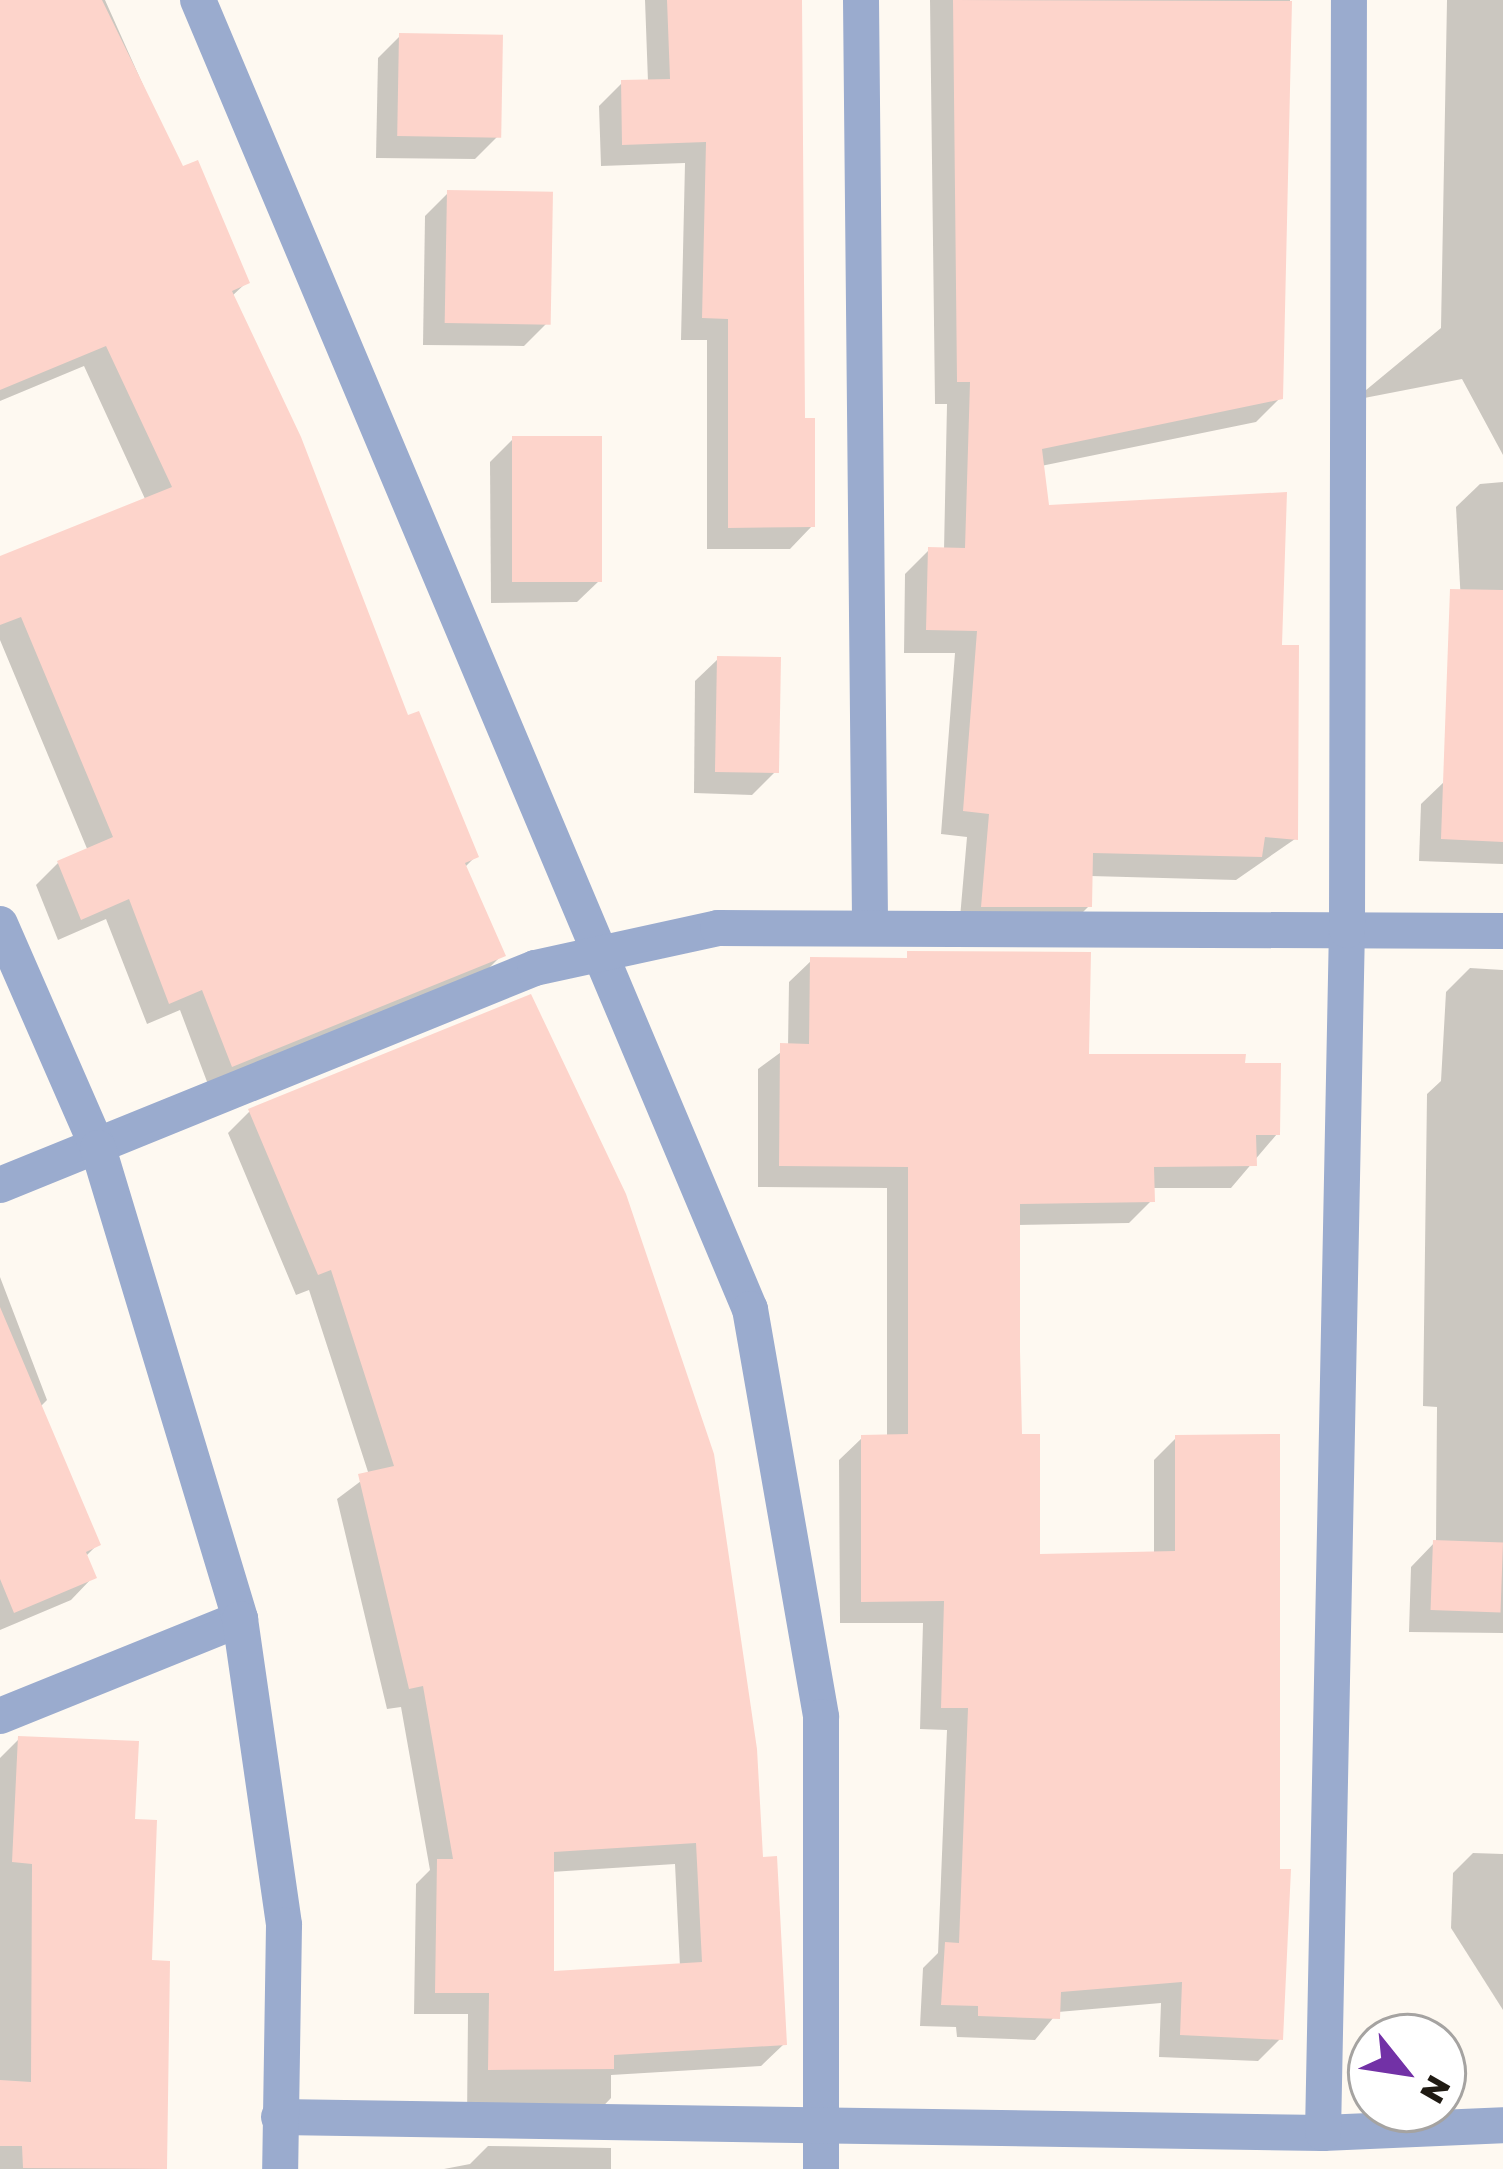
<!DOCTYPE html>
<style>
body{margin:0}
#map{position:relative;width:1503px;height:2169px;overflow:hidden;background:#fef9f1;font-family:"Golos Text",sans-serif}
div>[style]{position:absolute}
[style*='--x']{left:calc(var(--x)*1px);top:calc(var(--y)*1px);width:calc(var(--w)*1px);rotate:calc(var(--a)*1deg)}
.shadow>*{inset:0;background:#0003}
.building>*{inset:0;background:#fdd4cb;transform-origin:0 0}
.minor>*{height:36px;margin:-18px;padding:0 18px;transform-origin:18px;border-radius:18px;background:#9aabce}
.tertiary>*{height:36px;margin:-18px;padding:0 18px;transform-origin:18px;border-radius:18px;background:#9aabce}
span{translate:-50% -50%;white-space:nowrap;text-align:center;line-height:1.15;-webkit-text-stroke:9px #fff;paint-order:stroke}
.north{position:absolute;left:1347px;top:2013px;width:120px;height:120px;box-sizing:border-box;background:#fff;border:3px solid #a5a3a1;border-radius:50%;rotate:120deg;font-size:33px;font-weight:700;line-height:48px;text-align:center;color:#1f1a13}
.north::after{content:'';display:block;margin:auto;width:42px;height:54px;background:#7231a6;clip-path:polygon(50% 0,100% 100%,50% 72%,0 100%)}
</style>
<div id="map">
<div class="shadow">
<div style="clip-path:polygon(0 0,105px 0,181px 170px,247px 282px,231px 297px,406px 719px,476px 856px,464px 868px,502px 955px,480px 977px,209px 1087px,180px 1010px,147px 1024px,106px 919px,58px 940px,36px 885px,58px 863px,88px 851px,0 640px,0 559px,146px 501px,84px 366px,0 401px)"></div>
<div style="clip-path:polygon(645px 0,800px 0,802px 421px,812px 526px,790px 549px,707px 549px,707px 340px,681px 340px,685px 163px,601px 166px,599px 106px,622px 83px,648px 82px)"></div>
<div style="clip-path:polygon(930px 0,1290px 0,1280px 398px,1256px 422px,1041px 466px,1046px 508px,1278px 698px,1295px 839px,1236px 880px,1090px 876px,1089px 906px,1066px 929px,959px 929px,967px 837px,941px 834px,955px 653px,904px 653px,905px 574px,929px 550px,944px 550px,947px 404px,935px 404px)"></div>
<div style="clip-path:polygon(1447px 0,1503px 0,1503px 455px,1462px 379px,1354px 400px,1441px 328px)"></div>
<div style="clip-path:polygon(400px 36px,498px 136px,475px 159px,376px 158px,378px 58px)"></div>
<div style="clip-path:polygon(448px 193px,547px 323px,524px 346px,423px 345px,425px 216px)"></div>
<div style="clip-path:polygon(513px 439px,600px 580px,577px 602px,491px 603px,490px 462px)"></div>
<div style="clip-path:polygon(1503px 482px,1503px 697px,1466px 701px,1456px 507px,1480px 484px)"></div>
<div style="clip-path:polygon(718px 659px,775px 772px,752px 795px,694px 793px,695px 681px)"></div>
<div style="clip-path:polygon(1445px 781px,1503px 782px,1503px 864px,1419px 861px,1421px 804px)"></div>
<div style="clip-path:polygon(1088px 955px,1086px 1057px,1277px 1134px,1231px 1188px,1151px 1188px,1152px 1200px,1129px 1223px,1017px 1225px,1019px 1437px,1037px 1557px,1154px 1555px,1154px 1460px,1176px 1438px,1280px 2039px,1258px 2061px,1159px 2057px,1161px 2003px,1058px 2012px,1035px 2040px,957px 2037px,956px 2027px,920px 2026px,923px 1968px,938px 1953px,947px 1730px,920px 1729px,923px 1623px,840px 1623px,839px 1460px,862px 1438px,887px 1438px,887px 1188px,758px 1187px,758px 1069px,788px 1047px,789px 982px,812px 960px)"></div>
<div style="clip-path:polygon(1470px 968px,1503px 970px,1503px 1633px,1409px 1632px,1411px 1567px,1436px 1541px,1437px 1407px,1423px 1406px,1427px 1094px,1441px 1081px,1446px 992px)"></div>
<div style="clip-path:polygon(evenodd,250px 1111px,760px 1860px,784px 2044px,761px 2066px,611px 2075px,611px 2098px,589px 2121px,467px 2119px,468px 2014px,414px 2014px,416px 1884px,430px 1870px,401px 1707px,387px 1709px,337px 1499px,369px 1475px,309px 1290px,296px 1295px,228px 1133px,250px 1111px,675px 1864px,680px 1967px,551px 1974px,551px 1872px,675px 1864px)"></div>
<div style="clip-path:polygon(0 1277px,47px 1400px,40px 1407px,98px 1544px,85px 1557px,93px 1577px,71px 1600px,0 1630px)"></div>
<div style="clip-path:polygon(19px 1739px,132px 1822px,163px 2169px,0 2169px,0 1758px)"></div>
<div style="clip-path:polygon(1473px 1853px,1503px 1854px,1503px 2010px,1451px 1928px,1453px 1873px)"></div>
<div style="clip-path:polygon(488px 2146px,611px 2148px,611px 2169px,444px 2169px,470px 2164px)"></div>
</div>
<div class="building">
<div style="clip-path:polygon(0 0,102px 0,183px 166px,198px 160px,250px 283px,232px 291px,301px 437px,408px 715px,419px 711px,479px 857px,465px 863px,506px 956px,232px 1067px,202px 990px,169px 1004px,129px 899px,81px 920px,57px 861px,113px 837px,21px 617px,0 625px,0 556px,172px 487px,106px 346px,0 390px)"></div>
<div style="clip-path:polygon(667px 0,802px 0,805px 418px,815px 418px,815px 527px,728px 528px,728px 319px,702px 318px,706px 142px,622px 145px,621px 80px,670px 79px)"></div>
<div style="clip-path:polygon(953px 0,1292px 1px,1283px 399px,1042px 449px,1049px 505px,1287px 492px,1282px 645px,1299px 645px,1298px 840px,1265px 837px,1262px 857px,1093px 853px,1092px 907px,981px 907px,989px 814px,963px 811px,977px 631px,926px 630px,928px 547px,965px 548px,970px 382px,957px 382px)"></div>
<div style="left:399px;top:33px;width:104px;height:103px;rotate:1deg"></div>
<div style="left:447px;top:190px;width:106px;height:133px;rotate:1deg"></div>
<div style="left:512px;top:436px;width:90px;height:146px"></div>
<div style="clip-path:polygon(1450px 589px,1503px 590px,1503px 842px,1441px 839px)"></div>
<div style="left:717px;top:656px;width:64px;height:116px;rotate:1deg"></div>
<div style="clip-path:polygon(907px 951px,1091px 952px,1089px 1054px,1246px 1054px,1245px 1063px,1281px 1063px,1280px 1135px,1256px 1135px,1257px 1166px,1154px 1167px,1155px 1202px,1020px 1204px,1020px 1351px,1022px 1434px,1040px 1434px,1040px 1554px,1175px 1551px,1175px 1435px,1280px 1434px,1280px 1869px,1291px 1869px,1283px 2040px,1180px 2035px,1182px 1982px,1061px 1992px,1060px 2019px,978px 2016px,978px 2006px,941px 2005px,945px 1942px,959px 1943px,968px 1708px,941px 1708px,944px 1601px,861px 1602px,861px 1435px,908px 1434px,908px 1167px,779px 1166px,780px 1043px,809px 1044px,810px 957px,907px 958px)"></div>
<div style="clip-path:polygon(evenodd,531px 994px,626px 1194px,714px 1454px,757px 1749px,763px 1857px,777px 1856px,787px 2045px,614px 2055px,614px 2069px,488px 2070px,489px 1993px,435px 1993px,437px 1859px,453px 1859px,423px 1686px,409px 1689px,358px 1474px,394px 1466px,331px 1270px,318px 1275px,248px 1109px,531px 994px,696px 1843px,702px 1962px,554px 1971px,554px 1852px,696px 1843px)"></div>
<div style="clip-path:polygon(0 1307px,101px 1545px,86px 1552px,97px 1578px,14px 1613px,0 1579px)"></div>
<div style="left:1433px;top:1540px;width:70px;height:70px;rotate:2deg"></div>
<div style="clip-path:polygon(18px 1736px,139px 1741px,135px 1819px,157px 1820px,152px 1960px,170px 1961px,167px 2169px,23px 2168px,22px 2146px,0 2146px,0 2080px,31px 2082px,32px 1864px,12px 1862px)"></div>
</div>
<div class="minor">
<div style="--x:198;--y:0;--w:1421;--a:67.14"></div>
<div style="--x:750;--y:1309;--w:414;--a:80.1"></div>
<div style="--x:821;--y:1717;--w:452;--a:90"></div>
<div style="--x:861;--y:0;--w:928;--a:89.44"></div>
<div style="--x:0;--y:1185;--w:577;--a:-22.08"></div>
<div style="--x:535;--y:968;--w:187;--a:-12.3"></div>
<div style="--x:718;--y:928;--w:785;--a:0.22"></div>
<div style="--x:0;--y:1716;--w:259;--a:-22"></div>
<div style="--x:279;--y:2117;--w:1044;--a:0.88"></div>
<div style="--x:1323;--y:2133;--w:180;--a:-2.5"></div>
<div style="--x:1323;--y:2133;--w:1203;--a:-88.86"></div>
<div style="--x:1347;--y:930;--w:930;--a:-89.88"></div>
</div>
<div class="tertiary">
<div style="--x:0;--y:924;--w:244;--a:66.4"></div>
<div style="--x:98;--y:1148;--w:492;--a:73.2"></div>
<div style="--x:240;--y:1619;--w:309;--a:81.8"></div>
<div style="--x:284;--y:1925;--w:244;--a:90.9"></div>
</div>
<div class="north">N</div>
</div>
